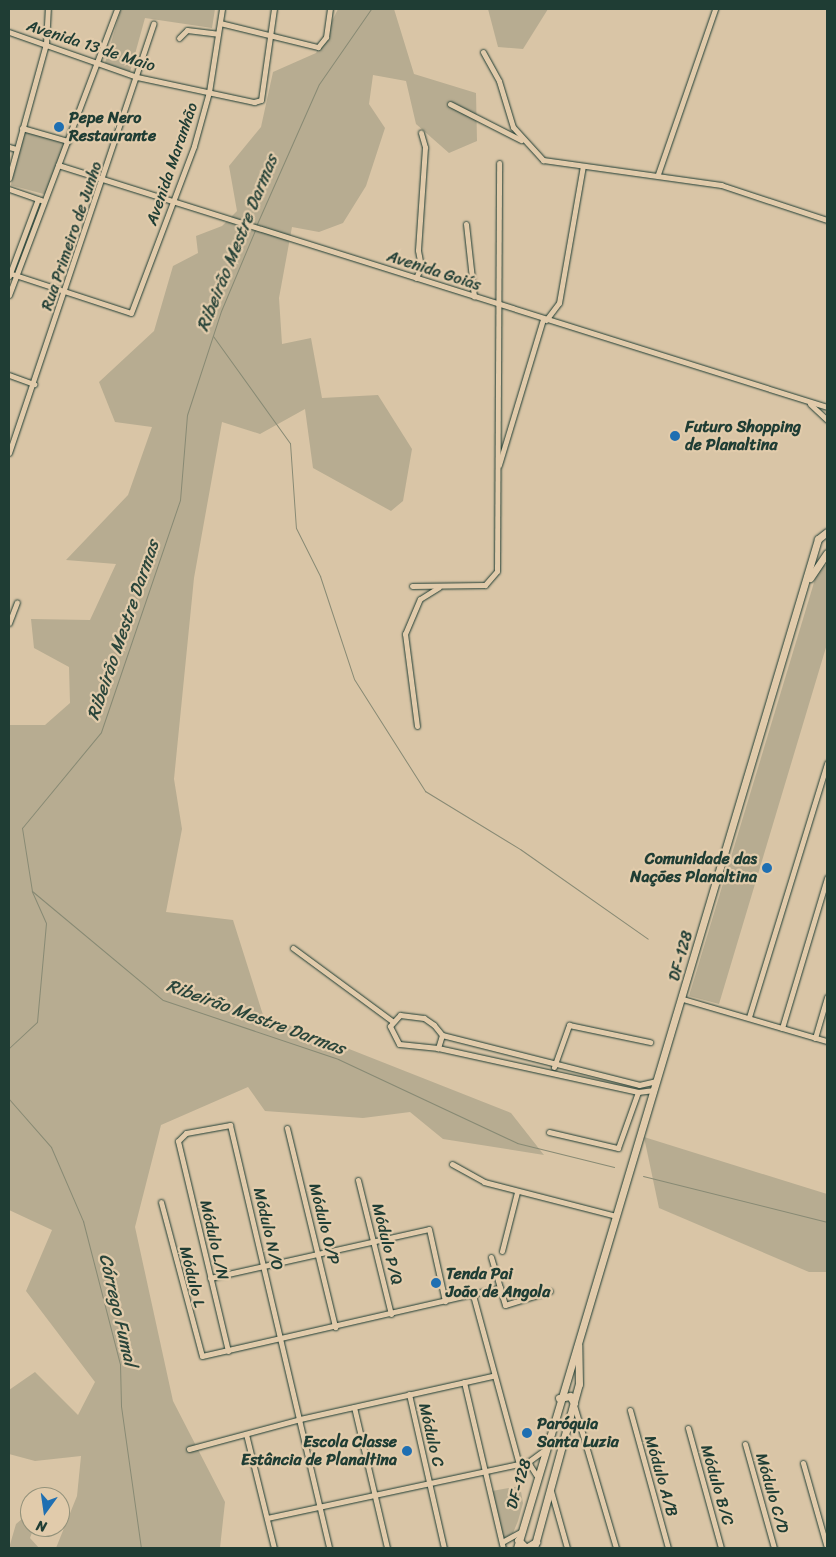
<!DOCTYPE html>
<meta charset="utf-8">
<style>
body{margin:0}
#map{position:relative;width:836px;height:1557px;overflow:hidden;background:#d9c5a6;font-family:Sriracha,sans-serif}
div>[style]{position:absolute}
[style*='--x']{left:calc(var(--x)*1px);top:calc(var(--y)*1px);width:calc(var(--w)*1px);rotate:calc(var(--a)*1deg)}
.green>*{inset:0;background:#b7ac91;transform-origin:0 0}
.stream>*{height:1px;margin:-0.5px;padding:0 0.5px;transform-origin:0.5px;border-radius:0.5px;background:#888a74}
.roads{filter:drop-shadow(0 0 1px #1f3d34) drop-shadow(0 0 1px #1f3d34)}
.minor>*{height:5px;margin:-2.5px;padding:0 2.5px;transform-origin:2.5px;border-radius:2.5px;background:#e1cbab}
.major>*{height:7px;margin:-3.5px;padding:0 3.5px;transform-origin:3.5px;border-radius:3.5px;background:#e1cbab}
.dots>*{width:14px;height:14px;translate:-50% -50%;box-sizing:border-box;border:2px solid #e1cbab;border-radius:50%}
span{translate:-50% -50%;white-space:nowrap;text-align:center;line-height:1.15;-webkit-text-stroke:4.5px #e1cbab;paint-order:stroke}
.street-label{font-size:16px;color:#1f3d34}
.poi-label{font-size:16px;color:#1f3d34;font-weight:700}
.left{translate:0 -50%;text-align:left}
.right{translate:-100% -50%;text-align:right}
.water-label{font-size:18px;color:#2a453a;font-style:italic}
.frame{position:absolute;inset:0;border:10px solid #1f3d34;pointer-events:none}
.north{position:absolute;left:20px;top:1487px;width:50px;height:50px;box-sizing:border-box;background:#e1cbab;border:1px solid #93927b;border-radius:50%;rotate:194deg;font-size:14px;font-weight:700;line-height:20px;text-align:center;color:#1f3d34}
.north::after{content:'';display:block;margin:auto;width:18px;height:22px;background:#1f6fb2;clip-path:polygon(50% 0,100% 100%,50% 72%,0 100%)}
</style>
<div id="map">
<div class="green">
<div style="clip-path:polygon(121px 9px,215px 9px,212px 28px,145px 18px,130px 72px,105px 63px)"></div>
<div style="clip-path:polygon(338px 9px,394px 9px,414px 74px,476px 93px,477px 141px,449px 153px,416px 124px,406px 81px,373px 75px,369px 104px,385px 128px,366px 186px,343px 223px,319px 232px,292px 227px,279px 298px,282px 344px,311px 338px,322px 398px,378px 395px,412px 449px,403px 501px,391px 511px,313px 468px,305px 409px,260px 434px,222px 422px,194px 578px,174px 779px,182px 829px,166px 912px,233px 920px,263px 1015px,511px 1113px,544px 1155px,443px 1139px,410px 1112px,363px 1118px,265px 1111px,248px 1087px,161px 1125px,135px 1227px,173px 1401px,225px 1502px,220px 1548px,56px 1548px,77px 1496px,81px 1456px,35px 1461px,9px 1454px,9px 1390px,35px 1372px,78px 1415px,95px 1382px,26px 1291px,52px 1230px,9px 1210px,9px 725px,45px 725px,70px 703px,69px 667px,34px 648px,31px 619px,90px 620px,116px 564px,66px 560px,128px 495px,152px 427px,115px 422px,99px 382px,154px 331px,173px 266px,198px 253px,196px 236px,222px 226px,237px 211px,229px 166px,261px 127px,273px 72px,316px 53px)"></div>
<div style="clip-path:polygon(488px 9px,548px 9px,523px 49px,498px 47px)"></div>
<div style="left:25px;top:132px;width:41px;height:55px;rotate:15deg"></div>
<div style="clip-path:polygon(827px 565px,827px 644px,719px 1004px,689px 996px,819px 566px)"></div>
<div style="clip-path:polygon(644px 1137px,827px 1194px,827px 1272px,809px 1272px,659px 1208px)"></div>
<div style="clip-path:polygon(520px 1486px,523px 1503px,518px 1521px,513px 1533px,503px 1539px,492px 1491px)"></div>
<div style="clip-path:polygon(30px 1512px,34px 1527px,30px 1538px,39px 1548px,9px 1548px,16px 1524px)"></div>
</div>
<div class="stream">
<div style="--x:256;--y:226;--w:155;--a:-66.1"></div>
<div style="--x:319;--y:84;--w:91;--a:-55.3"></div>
<div style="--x:213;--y:336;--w:132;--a:54.3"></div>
<div style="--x:290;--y:443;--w:85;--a:86"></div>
<div style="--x:296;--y:528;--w:54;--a:63.4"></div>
<div style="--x:320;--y:576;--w:108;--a:71.7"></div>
<div style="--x:354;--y:679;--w:133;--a:57.6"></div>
<div style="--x:425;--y:791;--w:111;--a:31.4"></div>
<div style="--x:520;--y:849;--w:156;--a:35.1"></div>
<div style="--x:32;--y:891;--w:170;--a:39.8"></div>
<div style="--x:163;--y:1000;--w:185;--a:18.6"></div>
<div style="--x:338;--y:1059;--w:198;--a:25.1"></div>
<div style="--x:517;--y:1143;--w:100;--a:13.9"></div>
<div style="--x:9;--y:1048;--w:38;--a:-43"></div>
<div style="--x:37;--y:1022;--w:99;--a:-84.8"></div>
<div style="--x:46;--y:923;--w:35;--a:-114"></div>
<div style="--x:32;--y:891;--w:64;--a:-99"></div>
<div style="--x:22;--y:828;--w:124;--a:-50.5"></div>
<div style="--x:101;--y:732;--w:245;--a:-71.2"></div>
<div style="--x:180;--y:500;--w:85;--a:-85.3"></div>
<div style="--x:187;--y:415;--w:109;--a:-71.9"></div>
<div style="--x:221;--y:311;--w:88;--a:-67.2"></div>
<div style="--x:9;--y:1099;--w:64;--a:48.8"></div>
<div style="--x:51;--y:1147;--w:81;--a:66.6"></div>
<div style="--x:83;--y:1221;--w:148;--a:75.5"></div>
<div style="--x:120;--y:1364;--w:42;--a:88.6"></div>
<div style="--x:121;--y:1406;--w:143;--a:82"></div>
<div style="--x:643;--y:1176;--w:190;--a:14"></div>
</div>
<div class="roads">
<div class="minor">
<div style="--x:220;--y:23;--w:101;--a:13.8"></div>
<div style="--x:318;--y:47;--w:13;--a:-51"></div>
<div style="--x:326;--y:37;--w:28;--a:-82"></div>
<div style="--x:9;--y:32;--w:136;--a:19.4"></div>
<div style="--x:137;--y:77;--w:120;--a:12.1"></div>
<div style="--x:254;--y:102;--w:7;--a:-16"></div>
<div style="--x:261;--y:100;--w:92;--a:-81.9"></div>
<div style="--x:179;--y:38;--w:11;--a:-45"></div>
<div style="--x:187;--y:30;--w:31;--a:7"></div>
<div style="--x:483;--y:52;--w:33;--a:61"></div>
<div style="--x:499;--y:81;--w:48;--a:73.1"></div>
<div style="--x:513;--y:127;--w:45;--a:47.7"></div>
<div style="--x:543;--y:160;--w:180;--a:8"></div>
<div style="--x:721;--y:185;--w:112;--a:18.3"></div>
<div style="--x:450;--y:104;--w:80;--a:26.9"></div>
<div style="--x:22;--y:128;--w:48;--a:15.8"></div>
<div style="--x:9;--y:147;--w:7;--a:16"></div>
<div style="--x:58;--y:165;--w:806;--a:17.47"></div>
<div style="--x:658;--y:174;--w:175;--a:-70.9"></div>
<div style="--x:9;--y:178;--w:139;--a:-74.6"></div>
<div style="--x:46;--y:44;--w:35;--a:-87"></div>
<div style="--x:9;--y:189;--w:34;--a:19"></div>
<div style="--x:466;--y:224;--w:73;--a:83.7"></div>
<div style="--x:9;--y:273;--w:128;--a:18.2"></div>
<div style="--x:131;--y:313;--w:178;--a:-69.3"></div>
<div style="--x:194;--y:146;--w:56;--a:-74.5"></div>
<div style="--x:209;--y:92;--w:84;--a:-81.1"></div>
<div style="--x:9;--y:276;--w:82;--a:-69.4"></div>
<div style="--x:416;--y:278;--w:13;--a:-67"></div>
<div style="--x:421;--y:266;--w:16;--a:-101"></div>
<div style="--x:418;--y:250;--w:103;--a:-86.1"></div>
<div style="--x:425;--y:147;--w:15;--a:-106"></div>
<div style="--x:9;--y:295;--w:306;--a:-69.3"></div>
<div style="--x:546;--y:320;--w:21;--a:-53"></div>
<div style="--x:559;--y:303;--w:139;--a:-80.1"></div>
<div style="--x:9;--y:375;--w:27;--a:20"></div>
<div style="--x:810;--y:404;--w:23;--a:43"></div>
<div style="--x:9;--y:453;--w:453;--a:-71.4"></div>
<div style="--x:499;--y:465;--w:152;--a:-73.2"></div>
<div style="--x:412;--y:586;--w:73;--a:-0.8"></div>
<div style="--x:485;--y:585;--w:18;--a:-49"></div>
<div style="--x:497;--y:571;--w:408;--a:-89.7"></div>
<div style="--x:9;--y:623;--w:22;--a:-69"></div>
<div style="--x:417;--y:726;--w:93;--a:-97.4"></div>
<div style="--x:405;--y:634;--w:38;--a:-67"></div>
<div style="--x:420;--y:599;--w:22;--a:-32"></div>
<div style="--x:293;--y:948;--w:123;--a:36.4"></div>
<div style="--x:683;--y:999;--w:150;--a:16.3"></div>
<div style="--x:400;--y:1015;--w:24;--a:7"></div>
<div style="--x:424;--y:1018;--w:12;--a:35"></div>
<div style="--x:434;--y:1025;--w:13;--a:51"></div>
<div style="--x:442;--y:1035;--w:14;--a:107"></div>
<div style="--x:438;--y:1048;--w:39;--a:-174"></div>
<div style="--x:399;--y:1044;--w:20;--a:-117"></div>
<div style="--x:390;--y:1026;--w:15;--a:-48"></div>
<div style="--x:749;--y:1017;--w:266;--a:-72.9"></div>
<div style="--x:782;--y:1028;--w:157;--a:-73.3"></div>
<div style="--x:442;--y:1035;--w:203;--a:14.2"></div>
<div style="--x:639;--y:1085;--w:18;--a:-13"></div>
<div style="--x:815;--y:1038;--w:43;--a:-73.7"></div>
<div style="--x:438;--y:1048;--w:205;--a:12.4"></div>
<div style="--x:638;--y:1092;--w:16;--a:-7"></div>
<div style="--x:554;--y:1067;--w:45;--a:-70.3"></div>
<div style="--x:569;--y:1025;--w:83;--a:11.9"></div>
<div style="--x:287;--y:1128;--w:205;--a:76.4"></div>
<div style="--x:549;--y:1132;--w:71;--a:13.1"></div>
<div style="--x:618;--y:1148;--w:59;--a:-70.3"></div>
<div style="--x:452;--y:1164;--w:37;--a:29"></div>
<div style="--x:484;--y:1182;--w:136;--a:14.4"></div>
<div style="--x:358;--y:1180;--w:138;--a:76.2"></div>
<div style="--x:161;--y:1202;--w:159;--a:75.1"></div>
<div style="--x:202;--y:1356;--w:306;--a:-12.9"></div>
<div style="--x:502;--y:1251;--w:61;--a:-75.7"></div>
<div style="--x:491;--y:1257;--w:50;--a:73.7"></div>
<div style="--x:505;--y:1305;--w:47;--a:-17.3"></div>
<div style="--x:210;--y:1278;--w:224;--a:-12.6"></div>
<div style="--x:429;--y:1229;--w:74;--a:77.5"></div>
<div style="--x:473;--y:1295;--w:175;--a:74.8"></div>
<div style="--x:228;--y:1351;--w:216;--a:-103.4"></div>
<div style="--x:178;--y:1141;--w:11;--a:-45"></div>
<div style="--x:186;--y:1133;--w:45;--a:-10.3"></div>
<div style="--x:230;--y:1125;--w:434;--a:76.8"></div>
<div style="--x:464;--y:1382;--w:171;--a:76.8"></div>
<div style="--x:409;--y:1394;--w:158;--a:77.2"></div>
<div style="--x:574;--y:1405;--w:149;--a:73.6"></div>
<div style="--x:354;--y:1407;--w:145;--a:76.8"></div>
<div style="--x:630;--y:1410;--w:143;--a:74.6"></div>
<div style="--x:688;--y:1428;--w:124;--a:74.6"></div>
<div style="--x:246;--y:1434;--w:117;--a:76.2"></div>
<div style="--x:745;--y:1444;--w:108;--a:74.4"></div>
<div style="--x:189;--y:1449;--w:115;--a:-15.1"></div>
<div style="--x:300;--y:1419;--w:198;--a:-12.6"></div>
<div style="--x:528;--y:1462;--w:15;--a:58"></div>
<div style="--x:803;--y:1463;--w:88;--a:74.2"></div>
<div style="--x:551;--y:1491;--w:59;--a:74.3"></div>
<div style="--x:267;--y:1518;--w:267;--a:-12.1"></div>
<div style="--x:528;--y:1462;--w:19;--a:-36"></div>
<div style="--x:502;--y:1542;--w:21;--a:-29"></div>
</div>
<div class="major">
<div style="--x:810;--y:578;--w:30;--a:-56"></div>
<div style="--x:559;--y:1398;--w:11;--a:-10"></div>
<div style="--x:570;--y:1396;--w:8;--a:60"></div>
<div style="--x:518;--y:1540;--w:11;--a:45"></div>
<div style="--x:526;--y:1548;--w:12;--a:-31"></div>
<div style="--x:517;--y:1548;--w:1053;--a:-73.39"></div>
<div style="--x:818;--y:539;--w:11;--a:-38"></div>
<div style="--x:534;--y:1548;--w:170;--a:-74.7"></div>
<div style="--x:579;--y:1384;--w:39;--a:-91"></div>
</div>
</div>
<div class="dots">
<div style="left:59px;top:127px;background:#1f6fb2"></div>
<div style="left:675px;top:436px;background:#1f6fb2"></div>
<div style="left:767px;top:868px;background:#1f6fb2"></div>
<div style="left:436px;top:1283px;background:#1f6fb2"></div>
<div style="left:527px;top:1433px;background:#1f6fb2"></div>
<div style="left:407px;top:1451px;background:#1f6fb2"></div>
</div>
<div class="street-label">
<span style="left:91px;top:46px;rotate:18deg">Avenida 13 de Maio</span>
<span style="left:172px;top:164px;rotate:-71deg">Avenida Maranhão</span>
<span style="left:72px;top:236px;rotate:-71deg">Rua Primeiro de Junho</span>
<span style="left:434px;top:271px;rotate:18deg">Avenida Goiás</span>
<span style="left:681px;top:956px;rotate:-74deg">DF-128</span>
<span style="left:324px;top:1224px;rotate:76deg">Módulo O/P</span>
<span style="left:268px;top:1229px;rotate:77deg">Módulo N/O</span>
<span style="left:214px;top:1240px;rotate:77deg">Módulo L/N</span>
<span style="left:387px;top:1244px;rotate:76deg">Módulo P/Q</span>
<span style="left:192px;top:1277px;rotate:76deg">Módulo L</span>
<span style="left:431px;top:1435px;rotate:77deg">Módulo C</span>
<span style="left:661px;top:1476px;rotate:74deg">Módulo A/B</span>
<span style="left:519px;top:1484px;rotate:-73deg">DF-128</span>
<span style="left:717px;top:1485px;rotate:74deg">Módulo B/C</span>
<span style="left:772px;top:1493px;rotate:74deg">Módulo C/D</span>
</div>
<div class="poi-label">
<span class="left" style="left:69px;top:127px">Pepe Nero<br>Restaurante</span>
<span class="left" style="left:685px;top:436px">Futuro Shopping<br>de Planaltina</span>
<span class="right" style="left:757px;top:868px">Comunidade das<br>Nações Planaltina</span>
<span class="left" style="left:446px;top:1283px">Tenda Pai<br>João de Angola</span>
<span class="left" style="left:537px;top:1433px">Paróquia<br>Santa Luzia</span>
<span class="right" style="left:397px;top:1451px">Escola Classe<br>Estância de Planaltina</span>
</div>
<div class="water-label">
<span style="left:237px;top:243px;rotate:-68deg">Ribeirão Mestre Darmas</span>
<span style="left:123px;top:630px;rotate:-71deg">Ribeirão Mestre Darmas</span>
<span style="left:256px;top:1017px;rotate:20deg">Ribeirão Mestre Darmas</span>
<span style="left:118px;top:1310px;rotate:77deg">Córrego Fumal</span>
</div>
<div class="frame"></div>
<div class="north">N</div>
</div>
